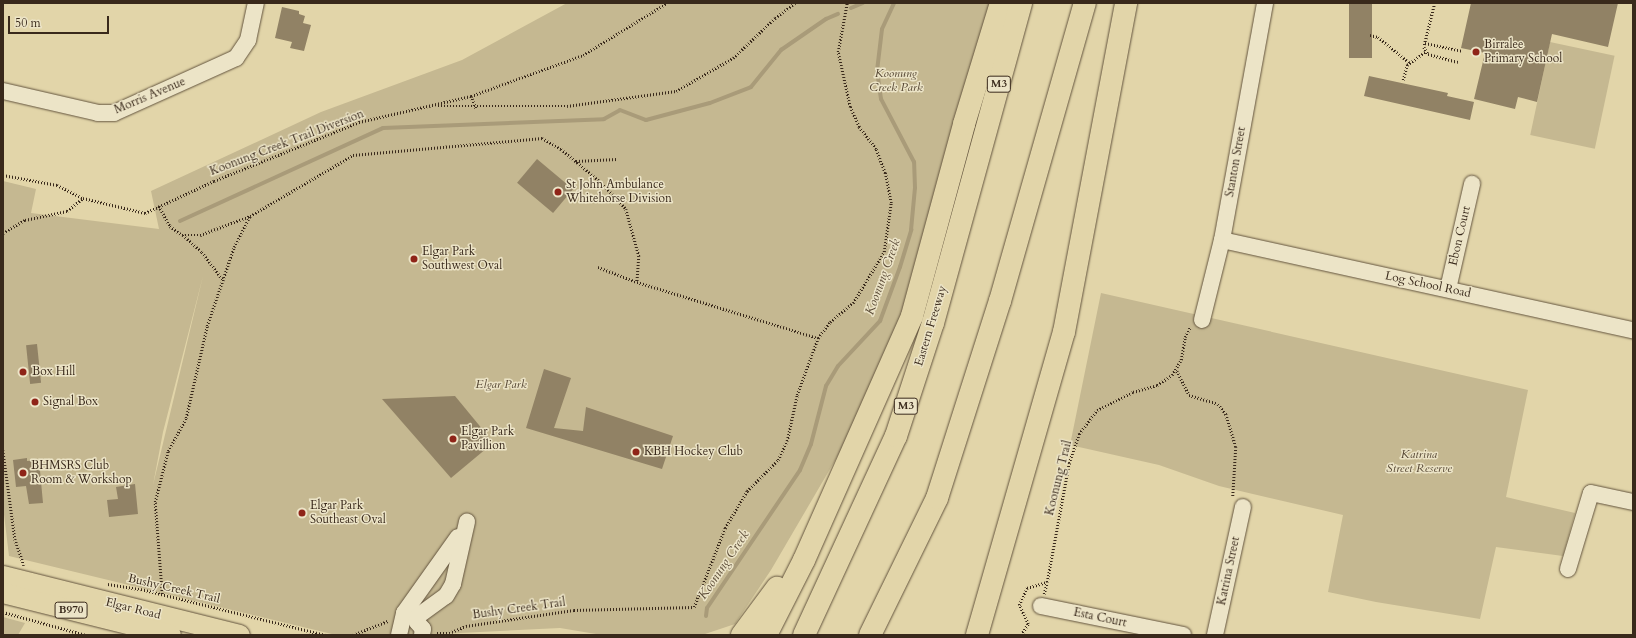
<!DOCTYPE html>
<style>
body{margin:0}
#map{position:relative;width:1636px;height:638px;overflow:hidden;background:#e2d5a9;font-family:Cardo,serif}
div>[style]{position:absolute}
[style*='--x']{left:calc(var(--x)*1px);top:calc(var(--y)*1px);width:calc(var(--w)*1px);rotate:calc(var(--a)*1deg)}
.green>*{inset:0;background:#c5b891;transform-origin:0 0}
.stream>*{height:4px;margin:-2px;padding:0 2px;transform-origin:2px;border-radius:2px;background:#a99b79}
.building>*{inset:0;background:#918265;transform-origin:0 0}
.path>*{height:2.5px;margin-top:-1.25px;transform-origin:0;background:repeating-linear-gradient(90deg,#39291b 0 1px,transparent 0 3px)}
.roads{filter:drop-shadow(0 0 1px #63543e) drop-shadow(0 0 1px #63543e)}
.minor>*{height:16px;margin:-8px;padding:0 8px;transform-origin:8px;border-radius:8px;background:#ece4c7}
.major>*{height:20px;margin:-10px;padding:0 10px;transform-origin:10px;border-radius:10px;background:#e2d5a9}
.highway>*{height:22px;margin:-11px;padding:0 11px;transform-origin:11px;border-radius:11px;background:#e2d5a9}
.dots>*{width:11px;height:11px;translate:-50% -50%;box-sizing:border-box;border:2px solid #ece4c7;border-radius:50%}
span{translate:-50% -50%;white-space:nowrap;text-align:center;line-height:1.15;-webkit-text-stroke:3px #ece4c7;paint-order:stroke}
.shield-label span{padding:1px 3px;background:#ece4c7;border:1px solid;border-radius:3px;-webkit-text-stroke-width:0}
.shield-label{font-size:11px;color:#39291b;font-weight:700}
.poi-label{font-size:12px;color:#39291b}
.left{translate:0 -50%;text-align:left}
.park-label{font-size:12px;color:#554633;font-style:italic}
.street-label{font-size:12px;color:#39291b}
.water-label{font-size:13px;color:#5b4b37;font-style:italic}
.frame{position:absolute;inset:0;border:4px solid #39291b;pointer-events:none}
.scale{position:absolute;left:8px;top:16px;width:101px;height:18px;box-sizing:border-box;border:2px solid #39291b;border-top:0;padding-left:5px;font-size:12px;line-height:14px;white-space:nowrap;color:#39291b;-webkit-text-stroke:3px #ece4c7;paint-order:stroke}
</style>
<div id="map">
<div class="green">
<div style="clip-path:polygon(evenodd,567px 3px,1005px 3px,938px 239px,861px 416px,771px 570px,735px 624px,702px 635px,602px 635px,560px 628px,420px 635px,336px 635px,9px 556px,3px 506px,3px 181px,36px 189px,31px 213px,159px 229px,151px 191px,321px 112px,462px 60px,567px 3px,203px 276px,153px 485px,163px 432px,203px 276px)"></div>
<div style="left:1550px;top:42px;width:66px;height:95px;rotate:12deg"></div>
<div style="clip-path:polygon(1101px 293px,1528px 390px,1506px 497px,1575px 513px,1563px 556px,1496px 547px,1480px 619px,1376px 602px,1328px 592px,1343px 515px,1219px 486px,1159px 465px,1070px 445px)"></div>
<div style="clip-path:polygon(3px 617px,25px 623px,18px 635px,3px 635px)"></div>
</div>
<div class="stream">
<div style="--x:851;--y:8;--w:13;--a:-23"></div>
<div style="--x:180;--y:221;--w:223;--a:-24.6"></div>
<div style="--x:383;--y:128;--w:221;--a:-2.3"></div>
<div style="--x:604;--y:119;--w:18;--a:-29"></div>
<div style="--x:620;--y:110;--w:28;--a:21"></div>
<div style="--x:646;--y:120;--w:66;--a:-14.9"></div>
<div style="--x:710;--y:103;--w:44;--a:-21.3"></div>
<div style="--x:751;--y:87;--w:48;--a:-51"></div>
<div style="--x:781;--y:50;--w:55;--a:-34.6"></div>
<div style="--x:826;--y:19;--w:13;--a:-23"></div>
<div style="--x:706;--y:616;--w:8;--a:-83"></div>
<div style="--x:707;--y:608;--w:166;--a:-56"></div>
<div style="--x:800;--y:470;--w:28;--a:-67"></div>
<div style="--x:811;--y:444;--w:60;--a:-75.5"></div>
<div style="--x:826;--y:386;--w:23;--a:-59"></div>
<div style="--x:838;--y:366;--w:62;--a:-47"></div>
<div style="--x:880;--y:321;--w:58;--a:-69.7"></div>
<div style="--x:900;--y:267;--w:39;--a:-73"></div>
<div style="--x:911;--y:230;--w:42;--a:-84.6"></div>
<div style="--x:915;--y:188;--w:26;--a:-92"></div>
<div style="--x:914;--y:162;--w:71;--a:-117.6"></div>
<div style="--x:881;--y:99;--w:28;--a:-98"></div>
<div style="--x:877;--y:71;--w:42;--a:-83.2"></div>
<div style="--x:882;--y:29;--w:29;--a:-65"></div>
</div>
<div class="building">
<div style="left:1349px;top:3px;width:23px;height:55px"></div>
<div style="clip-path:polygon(1471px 3px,1618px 3px,1608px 47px,1552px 34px,1537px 102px,1518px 97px,1515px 109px,1474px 99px,1485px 53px,1461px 48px)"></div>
<div style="clip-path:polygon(282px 7px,299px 11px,299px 14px,305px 16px,303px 23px,311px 25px,304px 51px,290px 48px,292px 42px,275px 38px)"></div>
<div style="clip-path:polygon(1369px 76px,1448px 93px,1447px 96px,1474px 102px,1470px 120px,1364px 96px)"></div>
<div style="left:537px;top:159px;width:47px;height:31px;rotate:40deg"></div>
<div style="left:37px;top:344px;width:39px;height:11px;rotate:84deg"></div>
<div style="clip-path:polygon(544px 369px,571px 378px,554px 428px,583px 431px,586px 407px,673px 436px,662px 469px,526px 428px)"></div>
<div style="clip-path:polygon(455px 396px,488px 436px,489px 442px,487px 448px,451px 478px,382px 399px)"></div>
<div style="clip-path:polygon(27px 458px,27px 461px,39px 460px,43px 503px,29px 504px,26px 486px,16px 487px,13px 460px)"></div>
<div style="clip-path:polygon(135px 484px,138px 514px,109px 517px,107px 500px,118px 499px,116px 487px)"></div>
</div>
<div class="path">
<div style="--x:1435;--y:3;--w:45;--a:104"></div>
<div style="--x:1424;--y:47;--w:8;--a:60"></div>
<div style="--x:1428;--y:54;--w:31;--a:15"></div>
<div style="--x:1370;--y:35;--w:8;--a:14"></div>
<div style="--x:1378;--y:37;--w:41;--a:39.1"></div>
<div style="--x:1425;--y:43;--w:38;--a:12"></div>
<div style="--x:1403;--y:80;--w:16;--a:-75"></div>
<div style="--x:1407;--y:65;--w:24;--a:-36"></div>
<div style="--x:471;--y:96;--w:13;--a:67"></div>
<div style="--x:438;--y:106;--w:129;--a:0"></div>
<div style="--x:567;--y:106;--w:110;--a:-7.8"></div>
<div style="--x:676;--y:91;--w:66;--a:-30.1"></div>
<div style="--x:733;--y:58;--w:58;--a:-43.6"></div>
<div style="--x:775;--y:18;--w:25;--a:-37"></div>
<div style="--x:576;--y:161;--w:41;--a:-2.8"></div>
<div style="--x:3;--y:175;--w:55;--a:10.5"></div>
<div style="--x:57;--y:185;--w:29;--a:27"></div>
<div style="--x:83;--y:198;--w:64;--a:13.6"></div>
<div style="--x:145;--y:213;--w:76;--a:-24.9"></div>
<div style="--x:214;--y:181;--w:157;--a:-22.1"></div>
<div style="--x:359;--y:122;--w:115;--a:-13.1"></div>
<div style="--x:471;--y:96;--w:119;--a:-20.1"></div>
<div style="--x:583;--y:55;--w:99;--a:-31.8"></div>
<div style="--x:159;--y:206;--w:23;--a:61"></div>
<div style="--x:170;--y:226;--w:15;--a:37"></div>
<div style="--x:182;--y:235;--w:18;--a:0"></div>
<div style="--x:200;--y:235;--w:53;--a:-20.8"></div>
<div style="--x:250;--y:216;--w:120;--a:-30.6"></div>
<div style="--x:353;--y:155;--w:190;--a:-5.1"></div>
<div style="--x:542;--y:138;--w:22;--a:30"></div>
<div style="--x:561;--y:149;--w:53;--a:39.7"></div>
<div style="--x:602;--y:183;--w:35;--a:47"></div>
<div style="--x:626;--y:209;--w:49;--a:74.5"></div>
<div style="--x:639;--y:256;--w:26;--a:94"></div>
<div style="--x:637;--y:282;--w:189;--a:17.2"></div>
<div style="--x:3;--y:233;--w:26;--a:-31"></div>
<div style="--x:25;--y:220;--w:43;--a:-12.1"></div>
<div style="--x:67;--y:211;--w:21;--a:-39"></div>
<div style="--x:183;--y:235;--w:25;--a:42"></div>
<div style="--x:202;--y:252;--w:35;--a:53"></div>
<div style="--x:598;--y:267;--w:42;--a:21"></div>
<div style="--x:1177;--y:371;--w:27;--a:63"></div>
<div style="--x:1189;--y:395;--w:30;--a:17"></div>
<div style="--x:1218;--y:404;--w:13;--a:51"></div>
<div style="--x:1226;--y:414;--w:34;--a:73"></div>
<div style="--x:1236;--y:447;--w:49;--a:93.5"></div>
<div style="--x:3;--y:450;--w:90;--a:82.3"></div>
<div style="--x:15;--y:539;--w:28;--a:71"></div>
<div style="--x:108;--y:584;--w:33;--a:9"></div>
<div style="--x:141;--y:589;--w:191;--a:14"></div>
<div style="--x:162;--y:594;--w:92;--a:-94.4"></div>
<div style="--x:155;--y:502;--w:53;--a:-75.7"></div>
<div style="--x:168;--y:451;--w:38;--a:-61"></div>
<div style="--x:186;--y:418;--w:94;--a:-77.1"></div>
<div style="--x:207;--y:326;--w:83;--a:-71.1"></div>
<div style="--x:234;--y:247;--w:35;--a:-63"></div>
<div style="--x:1044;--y:594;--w:12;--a:-76"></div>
<div style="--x:3;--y:612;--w:86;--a:15.5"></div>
<div style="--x:437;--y:633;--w:12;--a:0"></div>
<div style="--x:449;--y:633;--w:18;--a:-22"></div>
<div style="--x:466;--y:626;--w:109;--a:-8.4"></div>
<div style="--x:574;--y:610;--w:120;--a:-1.4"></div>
<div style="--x:694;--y:607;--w:85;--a:-68.6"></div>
<div style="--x:725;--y:528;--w:43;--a:-59.3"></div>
<div style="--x:747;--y:491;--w:44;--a:-45"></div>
<div style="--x:778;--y:460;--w:21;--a:-65"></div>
<div style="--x:787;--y:441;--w:47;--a:-77.7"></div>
<div style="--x:797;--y:395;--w:61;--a:-69.8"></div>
<div style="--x:818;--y:338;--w:20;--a:-53"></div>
<div style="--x:830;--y:322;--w:30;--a:-40"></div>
<div style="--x:853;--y:303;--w:60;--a:-58.7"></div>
<div style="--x:884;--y:252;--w:49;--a:-81.9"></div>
<div style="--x:891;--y:203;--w:31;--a:-101"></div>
<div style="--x:885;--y:173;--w:26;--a:-111"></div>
<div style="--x:876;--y:149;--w:28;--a:-128"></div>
<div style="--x:859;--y:127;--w:22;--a:-114"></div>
<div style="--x:850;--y:107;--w:56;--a:-102.3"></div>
<div style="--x:838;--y:52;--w:50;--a:-79.6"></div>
<div style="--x:353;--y:635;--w:38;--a:-22"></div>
<div style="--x:1021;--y:635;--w:13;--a:-58"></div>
<div style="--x:1028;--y:624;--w:21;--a:-115"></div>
<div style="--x:1019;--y:605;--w:19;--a:-65"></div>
<div style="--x:1027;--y:588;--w:21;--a:-17"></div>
<div style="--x:1047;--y:582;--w:121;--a:-79.5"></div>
<div style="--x:1069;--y:463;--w:31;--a:-71"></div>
<div style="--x:1079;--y:434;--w:30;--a:-53"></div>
<div style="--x:1097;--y:410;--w:40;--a:-26.6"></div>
<div style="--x:1133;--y:392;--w:25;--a:-16"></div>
<div style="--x:1157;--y:385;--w:18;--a:-34"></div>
<div style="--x:1172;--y:375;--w:17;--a:-59"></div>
<div style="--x:1181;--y:360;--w:23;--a:-80"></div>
<div style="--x:1185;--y:337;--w:11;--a:-63"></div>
</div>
<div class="roads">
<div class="minor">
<div style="--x:3;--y:91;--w:98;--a:13"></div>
<div style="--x:98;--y:113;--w:16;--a:0"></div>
<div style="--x:114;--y:113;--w:134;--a:-24.3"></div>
<div style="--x:236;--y:58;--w:22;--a:-56"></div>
<div style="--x:248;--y:40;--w:38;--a:-78"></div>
<div style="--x:1222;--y:240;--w:421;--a:12.4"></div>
<div style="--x:1448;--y:289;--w:108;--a:-77.1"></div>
<div style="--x:1202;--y:320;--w:82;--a:-76"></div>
<div style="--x:1222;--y:240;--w:241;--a:-79.7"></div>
<div style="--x:1568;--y:569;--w:79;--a:-73.2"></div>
<div style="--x:1591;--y:493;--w:43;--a:12.1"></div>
<div style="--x:1041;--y:606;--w:145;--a:11.5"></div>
<div style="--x:399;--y:635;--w:23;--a:-77"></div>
<div style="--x:404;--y:613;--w:93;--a:-54.6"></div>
<div style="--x:422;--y:635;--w:6;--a:-81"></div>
<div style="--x:423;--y:629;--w:9;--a:-131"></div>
<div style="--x:417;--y:622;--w:6;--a:-81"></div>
<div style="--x:418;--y:616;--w:34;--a:-36"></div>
<div style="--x:446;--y:596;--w:14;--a:-60"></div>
<div style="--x:453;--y:584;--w:64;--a:-77.3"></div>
<div style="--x:1215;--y:635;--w:131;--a:-77.7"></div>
</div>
<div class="major">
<div style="--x:3;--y:576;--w:244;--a:14"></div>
<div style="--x:3;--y:593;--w:173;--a:14"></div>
</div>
<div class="highway">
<div style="--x:742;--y:635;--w:59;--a:-53.3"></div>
<div style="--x:766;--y:635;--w:84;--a:-63.1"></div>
<div style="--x:804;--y:560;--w:267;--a:-66.1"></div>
<div style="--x:912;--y:316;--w:199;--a:-74.8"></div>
<div style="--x:964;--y:124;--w:127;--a:-73"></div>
<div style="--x:804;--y:635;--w:219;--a:-65.2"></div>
<div style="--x:896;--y:436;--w:119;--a:-71.9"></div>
<div style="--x:933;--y:323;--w:332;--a:-74.6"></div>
<div style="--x:870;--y:635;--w:153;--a:-63.9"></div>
<div style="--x:937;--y:498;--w:207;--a:-72.3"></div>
<div style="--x:1000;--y:301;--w:310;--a:-74.1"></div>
<div style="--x:977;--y:635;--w:315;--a:-74"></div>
<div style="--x:1064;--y:332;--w:335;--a:-79.3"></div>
</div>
</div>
<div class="dots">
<div style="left:1476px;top:52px;background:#8f2418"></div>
<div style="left:558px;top:192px;background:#8f2418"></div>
<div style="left:414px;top:259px;background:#8f2418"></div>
<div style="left:23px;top:372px;background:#8f2418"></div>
<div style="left:35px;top:402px;background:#8f2418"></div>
<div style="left:453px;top:439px;background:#8f2418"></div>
<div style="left:636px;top:452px;background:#8f2418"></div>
<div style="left:23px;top:473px;background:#8f2418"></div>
<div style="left:302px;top:513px;background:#8f2418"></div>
</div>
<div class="shield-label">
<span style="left:999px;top:84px">M3</span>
<span style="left:906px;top:406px">M3</span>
<span style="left:71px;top:610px">B970</span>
</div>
<div class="poi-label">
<span class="left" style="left:1484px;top:52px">Birralee<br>Primary School</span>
<span class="left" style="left:566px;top:192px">St John Ambulance<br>Whitehorse Division</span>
<span class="left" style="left:422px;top:259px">Elgar Park<br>Southwest Oval</span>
<span class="left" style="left:32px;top:372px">Box Hill</span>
<span class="left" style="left:43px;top:402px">Signal Box</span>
<span class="left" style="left:461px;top:439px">Elgar Park<br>Pavillion</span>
<span class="left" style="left:644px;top:452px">KBH Hockey Club</span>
<span class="left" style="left:31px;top:473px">BHMSRS Club<br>Room &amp; Workshop</span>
<span class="left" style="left:310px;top:513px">Elgar Park<br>Southeast Oval</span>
</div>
<div class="park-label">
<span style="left:896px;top:81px">Koonung<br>Creek Park</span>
<span style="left:501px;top:385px">Elgar Park</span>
<span style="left:1419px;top:462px">Katrina<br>Street Reserve</span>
</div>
<div class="street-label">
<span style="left:150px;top:96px;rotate:-23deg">Morris Avenue</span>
<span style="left:287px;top:143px;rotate:-21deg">Koonung Creek Trail Diversion</span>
<span style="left:1236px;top:162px;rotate:-80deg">Stanton Street</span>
<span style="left:1460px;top:236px;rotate:-77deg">Ebon Court</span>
<span style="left:1428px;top:285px;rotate:12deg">Log School Road</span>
<span style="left:931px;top:326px;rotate:-73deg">Eastern Freeway</span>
<span style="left:1059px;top:478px;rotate:-76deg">Koonung Trail</span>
<span style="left:1229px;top:571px;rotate:-78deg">Katrina Street</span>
<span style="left:174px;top:589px;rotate:13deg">Bushy Creek Trail</span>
<span style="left:133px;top:609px;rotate:14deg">Elgar Road</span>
<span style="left:519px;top:609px;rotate:-8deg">Bushy Creek Trail</span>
<span style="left:1100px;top:618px;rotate:12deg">Esta Court</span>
</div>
<div class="water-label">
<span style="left:883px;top:277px;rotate:-70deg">Koonung Creek</span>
<span style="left:724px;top:565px;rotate:-56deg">Koonung Creek</span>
</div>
<div class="frame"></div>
<div class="scale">50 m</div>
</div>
